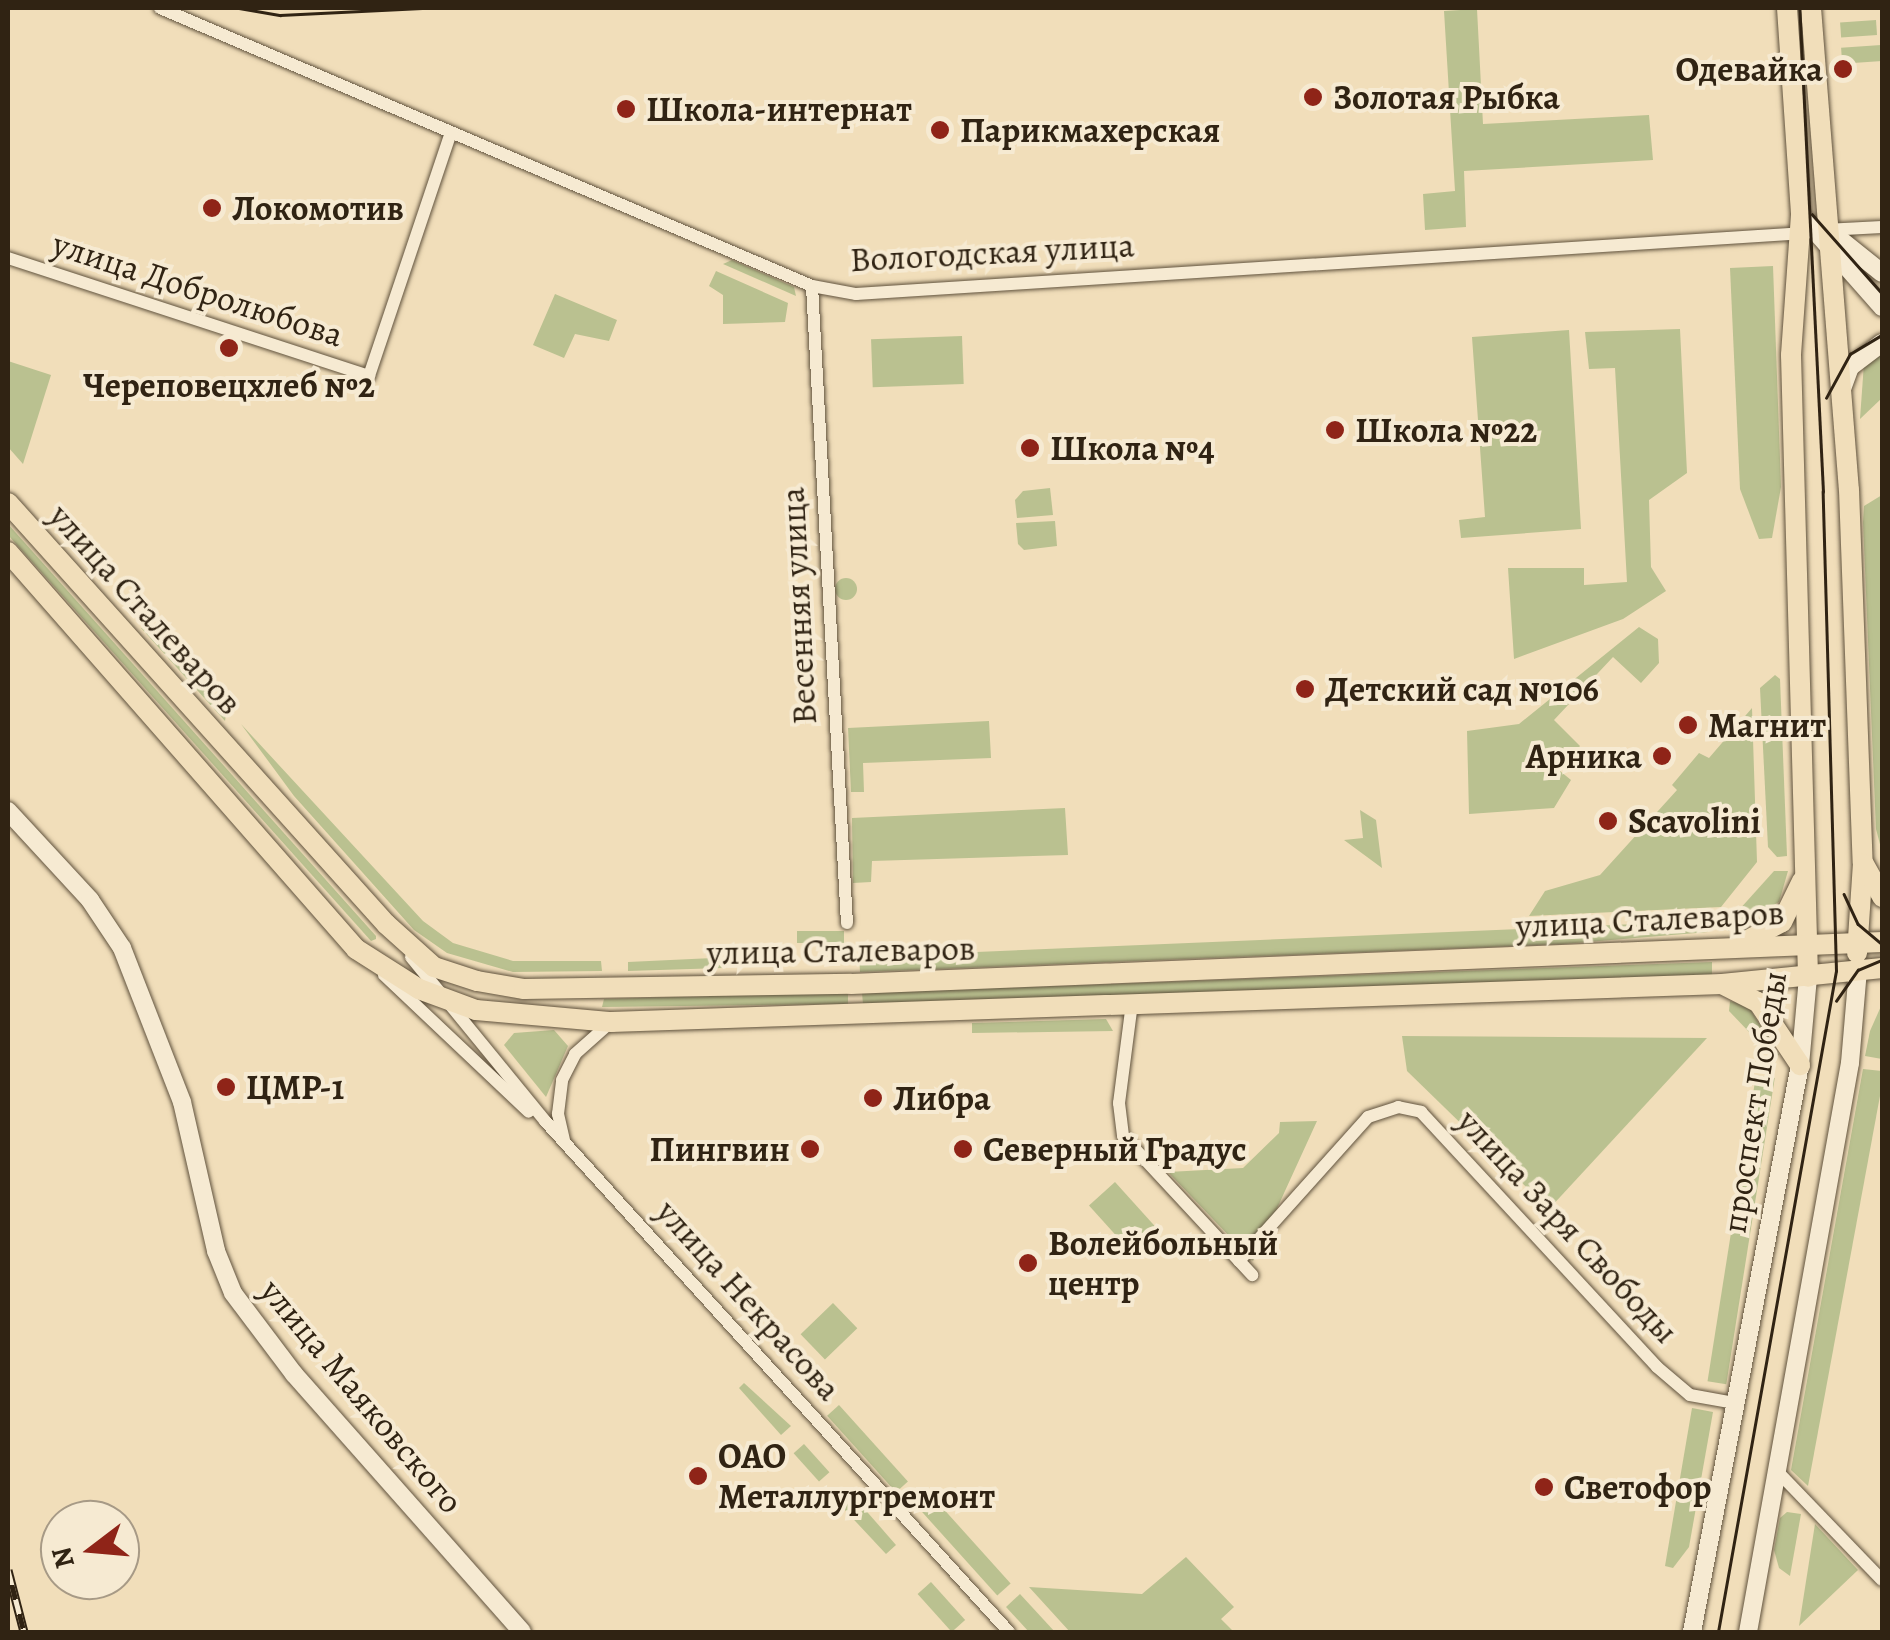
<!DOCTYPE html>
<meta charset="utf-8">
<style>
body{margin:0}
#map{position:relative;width:1890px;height:1640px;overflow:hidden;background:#f1deba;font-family:Alegreya,serif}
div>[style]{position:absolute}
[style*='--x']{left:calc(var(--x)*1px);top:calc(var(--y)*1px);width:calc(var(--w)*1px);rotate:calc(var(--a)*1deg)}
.green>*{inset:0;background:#bac190;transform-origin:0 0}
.round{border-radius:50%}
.roads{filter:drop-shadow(0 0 2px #60523d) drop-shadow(0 0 2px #60523d)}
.street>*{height:12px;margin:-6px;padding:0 6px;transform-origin:6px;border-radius:6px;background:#f6ead2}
.secondary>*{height:18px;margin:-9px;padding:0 9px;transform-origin:9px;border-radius:9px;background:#f6ead2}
.primary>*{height:20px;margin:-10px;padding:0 10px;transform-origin:10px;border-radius:10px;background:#f1deba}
.tram>*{height:2.5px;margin:-1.25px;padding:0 1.25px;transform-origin:1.25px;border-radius:1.25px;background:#302313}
.rail>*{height:9px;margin-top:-4.5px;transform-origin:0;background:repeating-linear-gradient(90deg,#f6ead2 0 15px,#302313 0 30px);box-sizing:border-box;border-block:2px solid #302313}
.dots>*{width:28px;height:28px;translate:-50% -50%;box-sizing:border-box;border:5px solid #f6ead2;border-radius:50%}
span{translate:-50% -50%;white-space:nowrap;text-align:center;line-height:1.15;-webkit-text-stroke:8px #f6ead2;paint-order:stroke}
.poi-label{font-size:35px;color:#302313;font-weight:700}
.right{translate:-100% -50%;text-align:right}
.left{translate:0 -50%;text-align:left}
.street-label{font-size:35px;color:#302313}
.frame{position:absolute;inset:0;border:10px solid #302313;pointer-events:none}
.north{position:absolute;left:40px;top:1500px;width:100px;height:100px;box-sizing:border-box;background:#f6ead2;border:2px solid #a79a86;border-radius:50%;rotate:254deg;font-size:28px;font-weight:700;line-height:40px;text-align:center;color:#302313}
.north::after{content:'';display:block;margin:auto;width:35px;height:45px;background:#8f2418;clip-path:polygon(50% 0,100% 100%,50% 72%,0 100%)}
</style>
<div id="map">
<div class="green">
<div style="clip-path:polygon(1477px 9px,1483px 124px,1649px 115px,1653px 160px,1464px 171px,1466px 227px,1425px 230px,1423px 194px,1455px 191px,1444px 11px)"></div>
<div style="left:1876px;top:20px;width:15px;height:36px;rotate:86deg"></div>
<div style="left:1881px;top:45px;width:16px;height:40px;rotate:86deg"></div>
<div style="clip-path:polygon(732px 260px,794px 287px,796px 296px,723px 264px)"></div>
<div style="clip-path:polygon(1773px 266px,1781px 487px,1772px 538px,1759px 539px,1740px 489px,1730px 268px)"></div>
<div style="clip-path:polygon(716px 271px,788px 303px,785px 322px,723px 324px,723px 295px,709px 286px)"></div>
<div style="clip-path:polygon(555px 294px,617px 320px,609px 341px,575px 334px,564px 358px,533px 345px)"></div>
<div style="clip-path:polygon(1680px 329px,1687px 473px,1649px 500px,1651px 567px,1666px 591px,1623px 619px,1514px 659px,1508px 568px,1584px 568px,1584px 585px,1627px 582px,1615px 368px,1589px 369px,1585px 332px)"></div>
<div style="clip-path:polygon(1569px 330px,1581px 529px,1461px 538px,1459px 520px,1485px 517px,1472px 337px)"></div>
<div style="left:962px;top:336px;width:48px;height:91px;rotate:88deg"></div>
<div style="clip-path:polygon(1882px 352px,1882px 398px,1860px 419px,1864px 363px)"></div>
<div style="clip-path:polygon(8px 361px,51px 375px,23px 464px,8px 447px)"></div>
<div style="clip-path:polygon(1050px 488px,1053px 515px,1017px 518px,1015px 500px,1023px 491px)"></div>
<div style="clip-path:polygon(1882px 495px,1882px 852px,1876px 829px,1863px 522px,1864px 506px)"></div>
<div style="clip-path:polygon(1055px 521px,1057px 546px,1024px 550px,1018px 544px,1016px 523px)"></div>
<div style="clip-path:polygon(8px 524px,376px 936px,376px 939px,371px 941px,8px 535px)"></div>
<div class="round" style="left:835px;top:578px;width:22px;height:22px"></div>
<div style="clip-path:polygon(152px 625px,227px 709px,225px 721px,141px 628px)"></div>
<div style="clip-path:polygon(1639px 627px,1658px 639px,1659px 663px,1641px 683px,1613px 657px,1554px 720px,1580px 746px,1560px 771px,1571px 780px,1554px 808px,1469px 814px,1467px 731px,1519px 724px)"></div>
<div style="clip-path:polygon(1775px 675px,1780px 679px,1787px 856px,1777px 857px,1768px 847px,1760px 688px)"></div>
<div style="clip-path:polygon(1752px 708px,1757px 862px,1721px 907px,1529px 916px,1545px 891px,1600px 875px,1677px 790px,1672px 785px,1699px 753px,1709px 758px)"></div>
<div style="clip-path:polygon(989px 721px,991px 758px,863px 763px,864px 792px,851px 792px,848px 728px)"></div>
<div style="clip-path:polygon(241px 724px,423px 921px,453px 943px,513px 961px,601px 961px,602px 971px,513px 972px,447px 953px,414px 930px,294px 796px)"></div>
<div style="clip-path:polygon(1065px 808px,1068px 855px,872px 861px,871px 882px,853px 883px,852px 818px)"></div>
<div style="clip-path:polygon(1360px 810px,1376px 820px,1382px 868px,1344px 840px,1363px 838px)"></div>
<div style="clip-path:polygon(1774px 871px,1788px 871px,1779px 902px,1728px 931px,1729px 921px)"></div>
<div style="clip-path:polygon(1708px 921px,1708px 932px,1563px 944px,860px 972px,859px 957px)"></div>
<div style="left:844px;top:931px;width:12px;height:47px;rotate:90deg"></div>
<div style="clip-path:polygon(713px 958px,722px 968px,628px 971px,628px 962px)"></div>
<div style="clip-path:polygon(1712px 962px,1712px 975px,863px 1004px,862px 993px)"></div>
<div style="clip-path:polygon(848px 992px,848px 1004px,602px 1007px,604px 999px)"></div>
<div style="clip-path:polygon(1730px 1001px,1748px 1006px,1779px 1055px,1772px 1056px,1729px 1011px)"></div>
<div style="clip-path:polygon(1882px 1004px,1882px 1059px,1865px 1056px,1870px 1031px)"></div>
<div style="clip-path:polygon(1106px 1019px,1113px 1031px,972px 1033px,972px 1023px)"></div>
<div style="clip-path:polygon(554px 1030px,568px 1046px,546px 1097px,504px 1045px,514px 1033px)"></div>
<div style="clip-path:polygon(1402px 1036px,1707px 1038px,1549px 1209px,1407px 1071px)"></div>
<div style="clip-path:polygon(1863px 1069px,1882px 1071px,1882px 1085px,1808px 1486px,1791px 1470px)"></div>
<div style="left:1756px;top:1075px;width:19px;height:310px;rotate:9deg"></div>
<div style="clip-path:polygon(1317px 1121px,1253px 1261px,1168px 1172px,1243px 1168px,1279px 1133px,1280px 1122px)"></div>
<div style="left:1115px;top:1182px;width:60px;height:35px;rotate:48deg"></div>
<div style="left:833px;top:1303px;width:35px;height:45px;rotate:46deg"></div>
<div style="clip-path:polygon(744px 1383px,791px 1426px,781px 1435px,739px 1388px)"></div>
<div style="left:839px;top:1405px;width:103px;height:16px;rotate:48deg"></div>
<div style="clip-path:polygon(1692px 1408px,1713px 1412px,1689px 1547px,1673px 1568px,1665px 1566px)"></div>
<div style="left:804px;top:1444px;width:38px;height:14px;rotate:48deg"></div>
<div style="left:931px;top:1495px;width:119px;height:18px;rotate:48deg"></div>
<div style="clip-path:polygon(855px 1498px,896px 1545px,886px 1554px,843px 1508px)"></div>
<div style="clip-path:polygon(1787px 1512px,1801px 1514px,1790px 1576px,1779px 1568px,1774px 1550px,1780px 1518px)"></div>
<div style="clip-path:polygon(1815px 1524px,1858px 1570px,1799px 1626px)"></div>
<div style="clip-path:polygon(1186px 1557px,1234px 1607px,1221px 1619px,1234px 1632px,1070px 1632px,1029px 1587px,1142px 1594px)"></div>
<div style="left:931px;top:1582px;width:51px;height:18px;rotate:48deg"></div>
<div style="clip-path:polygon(1020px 1594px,1055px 1632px,1029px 1632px,1006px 1607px)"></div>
</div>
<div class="roads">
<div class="street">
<div style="--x:160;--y:8;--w:709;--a:23.09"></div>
<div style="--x:812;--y:286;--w:45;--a:10.3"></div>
<div style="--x:856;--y:294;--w:951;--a:-3.68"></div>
<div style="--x:1825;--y:230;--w:57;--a:-3"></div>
<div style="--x:8;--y:258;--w:380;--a:18.1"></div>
<div style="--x:369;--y:376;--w:257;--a:-71.4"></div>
<div style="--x:812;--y:286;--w:638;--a:86.86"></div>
<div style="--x:411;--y:957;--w:212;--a:50.7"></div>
<div style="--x:545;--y:1121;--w:690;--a:47.76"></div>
<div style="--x:384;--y:975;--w:199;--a:43.4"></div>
<div style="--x:1132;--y:1003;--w:101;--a:97.4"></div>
<div style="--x:1119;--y:1103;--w:33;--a:83"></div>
<div style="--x:1123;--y:1136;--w:190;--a:47.1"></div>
<div style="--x:564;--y:1140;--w:27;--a:-103"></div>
<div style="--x:558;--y:1114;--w:34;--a:-83"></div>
<div style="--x:562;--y:1080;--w:29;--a:-63"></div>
<div style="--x:575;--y:1054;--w:48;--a:-41.6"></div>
<div style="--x:1239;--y:1261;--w:193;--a:-48.1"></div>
<div style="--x:1368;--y:1117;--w:32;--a:-18"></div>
<div style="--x:1398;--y:1107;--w:24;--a:12"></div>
<div style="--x:1421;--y:1112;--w:347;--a:47.2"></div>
<div style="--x:1657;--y:1367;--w:43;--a:40.3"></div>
<div style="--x:1690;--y:1395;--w:46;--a:10.1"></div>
<div style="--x:1777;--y:1471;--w:151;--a:46.1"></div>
</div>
<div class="secondary">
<div style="--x:1801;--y:215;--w:123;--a:48.6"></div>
<div style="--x:1827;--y:229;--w:70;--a:38.7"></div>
<div style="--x:1842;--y:389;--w:23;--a:-70"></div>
<div style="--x:1850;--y:367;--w:40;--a:-37"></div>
<div style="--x:8;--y:811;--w:121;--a:47.3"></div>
<div style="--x:90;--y:900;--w:58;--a:56.3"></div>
<div style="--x:122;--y:948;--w:165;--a:68.7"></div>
<div style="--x:182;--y:1102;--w:153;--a:77.1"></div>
<div style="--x:216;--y:1251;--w:45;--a:68"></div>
<div style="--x:233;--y:1293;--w:101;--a:53"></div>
<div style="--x:294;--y:1374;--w:344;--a:48.5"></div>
<div style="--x:1692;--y:1632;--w:577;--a:-79.22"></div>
<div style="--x:1800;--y:1065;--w:88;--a:-84.8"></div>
<div style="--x:1748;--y:1632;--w:578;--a:-79.84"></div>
<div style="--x:1850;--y:1063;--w:93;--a:-85.1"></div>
</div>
<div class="primary">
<div style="--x:1787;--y:8;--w:207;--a:86.1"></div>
<div style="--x:1801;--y:215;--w:140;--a:94.1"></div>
<div style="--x:1791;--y:355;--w:622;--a:88.43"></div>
<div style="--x:1811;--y:8;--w:483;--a:85.5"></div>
<div style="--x:1849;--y:490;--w:373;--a:87.9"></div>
<div style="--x:1863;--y:863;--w:90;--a:93.8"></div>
<div style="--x:8;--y:503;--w:566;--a:48.08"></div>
<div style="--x:386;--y:924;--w:64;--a:41.9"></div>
<div style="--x:434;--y:967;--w:45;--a:18"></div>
<div style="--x:477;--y:981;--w:48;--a:9.7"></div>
<div style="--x:524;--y:989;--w:327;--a:-0.9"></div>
<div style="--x:851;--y:984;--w:1032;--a:-2.33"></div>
<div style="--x:8;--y:552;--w:528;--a:48.76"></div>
<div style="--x:356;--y:949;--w:75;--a:32.4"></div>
<div style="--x:419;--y:989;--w:61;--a:20.2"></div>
<div style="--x:476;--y:1010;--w:136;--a:5.1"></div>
<div style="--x:611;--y:1022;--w:1112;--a:-1.96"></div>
<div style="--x:1722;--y:984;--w:161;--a:-5.7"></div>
<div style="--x:1864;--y:864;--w:38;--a:61"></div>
<div style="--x:1742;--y:943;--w:45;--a:-27.7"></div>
<div style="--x:1782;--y:922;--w:46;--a:-64"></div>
<div style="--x:1724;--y:985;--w:38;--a:27"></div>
<div style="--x:1758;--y:1002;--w:76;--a:56.3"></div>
</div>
</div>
<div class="tram">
<div style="--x:239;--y:8;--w:42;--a:9.7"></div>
<div style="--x:280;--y:15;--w:142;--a:-2.8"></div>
<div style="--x:1812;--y:214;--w:106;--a:48.5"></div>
<div style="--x:1826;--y:398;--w:50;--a:-61.4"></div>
<div style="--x:1850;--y:354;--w:37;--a:-31"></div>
<div style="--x:1844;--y:894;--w:33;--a:65"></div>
<div style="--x:1858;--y:924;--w:31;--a:40"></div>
<div style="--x:1836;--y:1001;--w:38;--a:-55"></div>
<div style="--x:1858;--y:970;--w:26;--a:-23"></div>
<div style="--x:1718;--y:1632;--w:671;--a:-79.88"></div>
<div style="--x:1836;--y:971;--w:479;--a:-91.6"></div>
<div style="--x:1823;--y:492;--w:485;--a:-92.8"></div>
</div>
<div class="rail">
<div style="--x:8;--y:1570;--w:64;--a:75.5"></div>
</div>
<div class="dots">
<div style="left:1843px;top:69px;background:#8f2418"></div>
<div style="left:1313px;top:97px;background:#8f2418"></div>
<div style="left:626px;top:109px;background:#8f2418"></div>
<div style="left:940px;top:130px;background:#8f2418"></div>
<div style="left:212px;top:208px;background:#8f2418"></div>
<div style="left:229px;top:348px;background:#8f2418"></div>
<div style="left:1335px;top:430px;background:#8f2418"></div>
<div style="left:1030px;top:448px;background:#8f2418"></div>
<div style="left:1305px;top:689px;background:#8f2418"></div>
<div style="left:1688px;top:725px;background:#8f2418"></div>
<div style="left:1662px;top:756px;background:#8f2418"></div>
<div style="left:1608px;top:821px;background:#8f2418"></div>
<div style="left:226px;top:1087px;background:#8f2418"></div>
<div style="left:873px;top:1098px;background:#8f2418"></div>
<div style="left:810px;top:1149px;background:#8f2418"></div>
<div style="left:963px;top:1149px;background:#8f2418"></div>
<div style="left:1028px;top:1263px;background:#8f2418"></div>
<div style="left:698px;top:1476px;background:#8f2418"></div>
<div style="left:1544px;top:1487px;background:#8f2418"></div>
</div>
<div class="poi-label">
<span class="right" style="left:1823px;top:69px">Одевайка</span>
<span class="left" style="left:1333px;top:97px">Золотая Рыбка</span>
<span class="left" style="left:646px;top:109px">Школа-интернат</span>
<span class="left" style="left:960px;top:130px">Парикмахерская</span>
<span class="left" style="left:232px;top:208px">Локомотив</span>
<span style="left:229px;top:385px">Череповецхлеб №2</span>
<span class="left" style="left:1355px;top:430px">Школа №22</span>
<span class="left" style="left:1050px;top:448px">Школа №4</span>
<span class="left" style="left:1325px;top:689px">Детский сад №106</span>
<span class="left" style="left:1708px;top:725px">Магнит</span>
<span class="right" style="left:1642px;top:756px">Арника</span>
<span class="left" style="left:1628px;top:821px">Scavolini</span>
<span class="left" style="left:246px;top:1087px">ЦМР-1</span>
<span class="left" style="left:893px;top:1098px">Либра</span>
<span class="right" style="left:790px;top:1149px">Пингвин</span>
<span class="left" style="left:983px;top:1149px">Северный Градус</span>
<span class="left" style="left:1048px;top:1263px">Волейбольный<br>центр</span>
<span class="left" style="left:718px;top:1476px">OAO<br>Металлургремонт</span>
<span class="left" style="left:1564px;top:1487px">Светофор</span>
</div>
<div class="street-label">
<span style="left:992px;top:252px;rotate:-3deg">Вологодская улица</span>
<span style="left:198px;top:289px;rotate:18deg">улица Добролюбова</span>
<span style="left:798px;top:606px;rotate:-93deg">Весенняя улица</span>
<span style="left:146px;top:609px;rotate:48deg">улица Сталеваров</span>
<span style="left:1650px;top:919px;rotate:-3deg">улица Сталеваров</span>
<span style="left:841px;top:950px;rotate:-1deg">улица Сталеваров</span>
<span style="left:1754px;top:1102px;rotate:-81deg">проспект Победы</span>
<span style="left:1568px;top:1226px;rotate:47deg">улица Заря Свободы</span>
<span style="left:749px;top:1300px;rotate:48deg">улица Некрасова</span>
<span style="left:362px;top:1396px;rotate:50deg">улица Маяковского</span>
</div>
<div class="frame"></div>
<div class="north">N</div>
</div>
